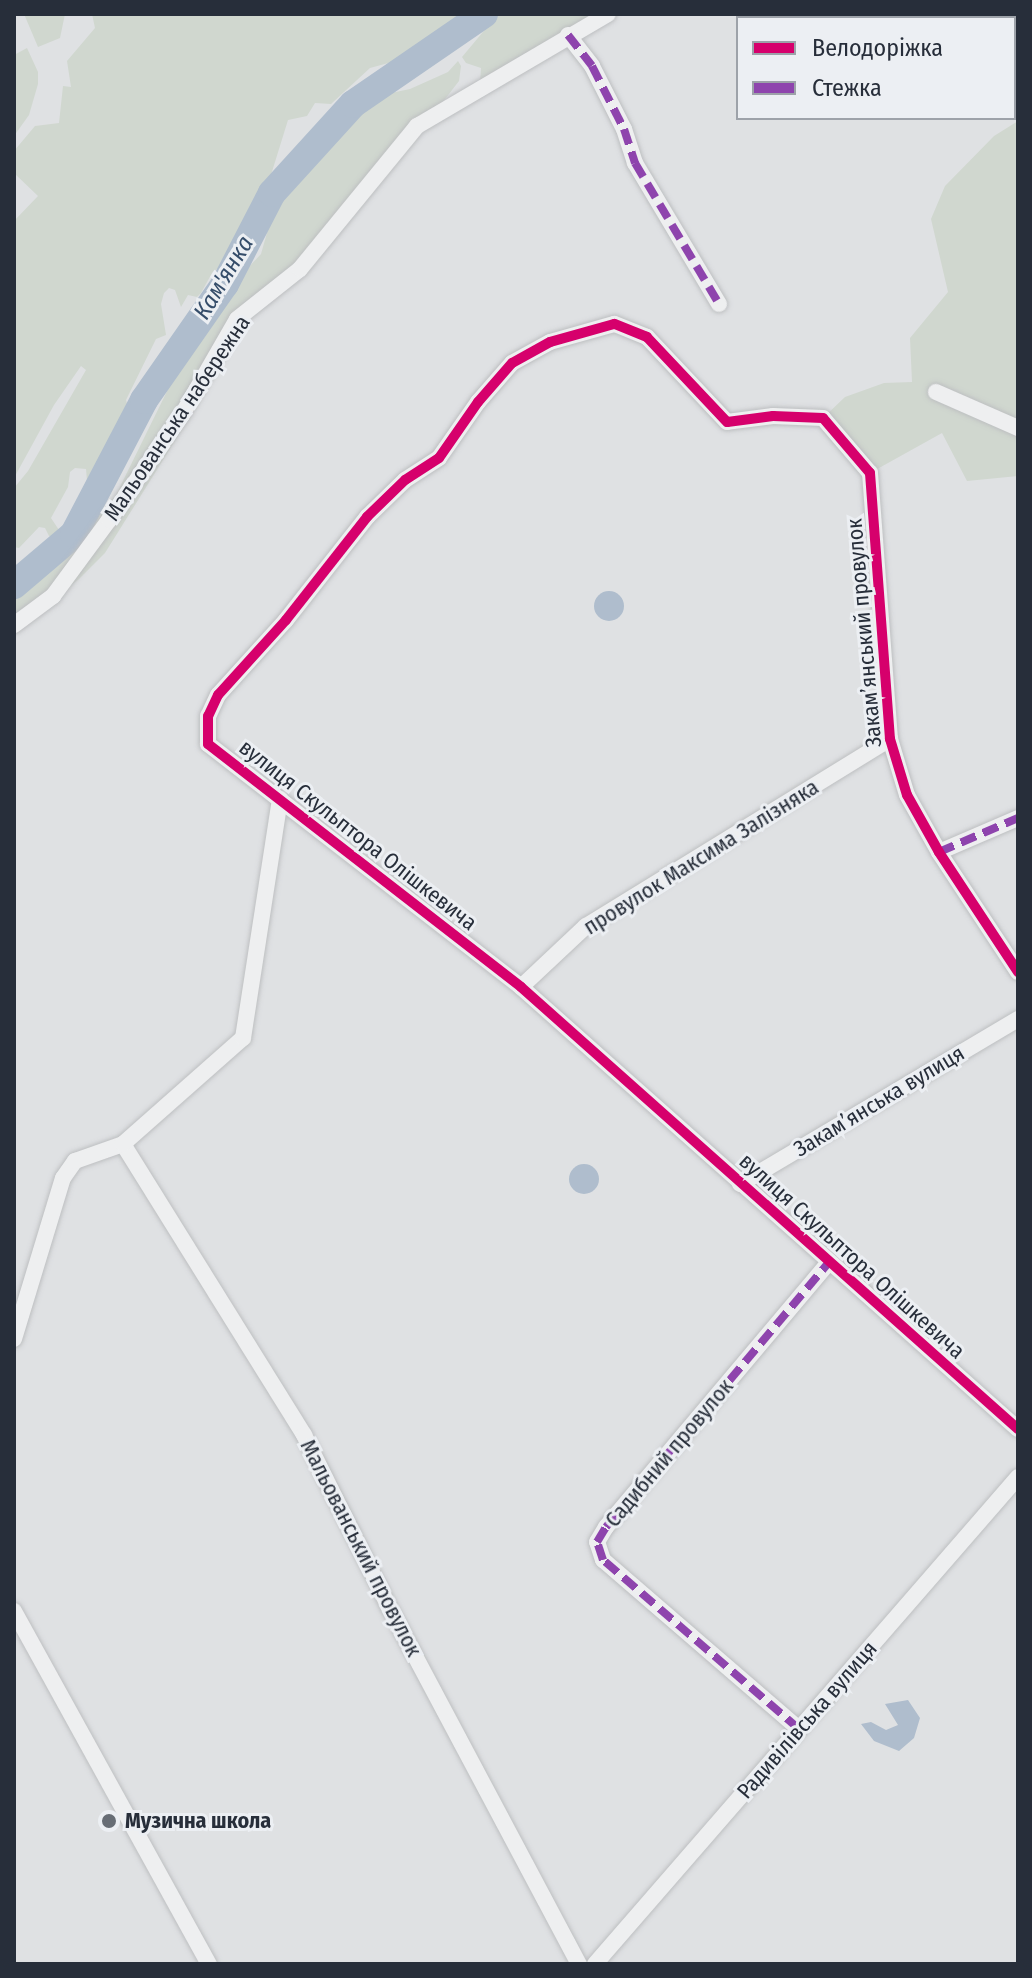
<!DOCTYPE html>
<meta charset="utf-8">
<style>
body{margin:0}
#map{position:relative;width:1032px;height:1978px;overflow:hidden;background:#dfe1e3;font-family:"Fira Sans Condensed",sans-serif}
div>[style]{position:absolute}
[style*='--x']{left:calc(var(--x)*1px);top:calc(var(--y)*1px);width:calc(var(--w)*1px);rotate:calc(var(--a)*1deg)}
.green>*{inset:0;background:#d0d7cf}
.water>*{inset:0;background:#afbdcd}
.round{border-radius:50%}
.river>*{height:28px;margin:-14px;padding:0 14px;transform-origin:14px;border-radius:14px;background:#afbdcd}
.roads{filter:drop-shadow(0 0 2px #bdbfc1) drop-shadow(0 0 2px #bdbfc1)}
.minor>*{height:16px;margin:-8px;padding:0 8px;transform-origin:8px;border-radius:8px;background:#eeeff0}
.quiet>*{height:8px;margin-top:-4px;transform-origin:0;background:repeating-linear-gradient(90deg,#8e44ad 0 16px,transparent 0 24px)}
.cycleway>*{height:10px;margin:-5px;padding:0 5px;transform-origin:5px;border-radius:5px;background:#d6006c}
.dots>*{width:22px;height:22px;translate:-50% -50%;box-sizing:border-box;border:4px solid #eceff3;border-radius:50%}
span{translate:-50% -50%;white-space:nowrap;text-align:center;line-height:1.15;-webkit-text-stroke:6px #eceff3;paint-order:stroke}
.street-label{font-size:22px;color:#272e3a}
.poi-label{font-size:22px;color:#272e3a;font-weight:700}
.left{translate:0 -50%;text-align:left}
.water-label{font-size:24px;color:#354d6a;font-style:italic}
.frame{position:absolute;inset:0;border:16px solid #272e3a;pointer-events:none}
.legend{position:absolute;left:736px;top:16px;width:280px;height:104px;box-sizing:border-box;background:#eceff3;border:2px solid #9da2a9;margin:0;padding:10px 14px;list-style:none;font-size:24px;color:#272e3a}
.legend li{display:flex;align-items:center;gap:16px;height:40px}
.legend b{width:40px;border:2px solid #9da2a9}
</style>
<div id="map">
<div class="green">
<div style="clip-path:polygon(24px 14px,65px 14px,60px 38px,38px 47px)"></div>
<div style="clip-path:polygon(92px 14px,474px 14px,457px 35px,436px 50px,370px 68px,331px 104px,315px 103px,307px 116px,288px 120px,253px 233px,246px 245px,212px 273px,201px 293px,197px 297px,188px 295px,181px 307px,175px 290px,169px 288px,164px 293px,161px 304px,166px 335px,156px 339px,126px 400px,132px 423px,131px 434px,120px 434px,105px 450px,91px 483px,87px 481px,86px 469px,75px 468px,70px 472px,68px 487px,51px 518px,59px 530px,55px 539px,49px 536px,45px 528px,39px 527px,19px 548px,14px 547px,14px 488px,28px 471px,86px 370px,81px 366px,54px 405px,14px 478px,14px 221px,38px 196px,14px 173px,14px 151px,35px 126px,59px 123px,63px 86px,71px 87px,67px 61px,95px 28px)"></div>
<div style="clip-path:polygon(498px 14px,600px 14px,480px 83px,481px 68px,466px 63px,462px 57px)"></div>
<div style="clip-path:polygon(27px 48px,38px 72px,38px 84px,29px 115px,14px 136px,14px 55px)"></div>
<div style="clip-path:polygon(458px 61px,461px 66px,459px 81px,435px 112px,225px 346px,188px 420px,105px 553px,79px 579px,14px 631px,14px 593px,61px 547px,71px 524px,83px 525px,115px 497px,205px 314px,261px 254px,272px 215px,305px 141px,322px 125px,372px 97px,410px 89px,448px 72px)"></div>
<div style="clip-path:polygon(1018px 121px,1018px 476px,967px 481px,942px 433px,870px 473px,823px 418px,845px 397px,884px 383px,912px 382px,910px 338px,948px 292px,931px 219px,945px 186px,994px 136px)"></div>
</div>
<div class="water">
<div class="round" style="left:594px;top:591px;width:30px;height:30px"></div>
<div class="round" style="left:569px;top:1164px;width:30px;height:30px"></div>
<div style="clip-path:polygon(908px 1700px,920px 1718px,914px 1738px,899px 1751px,874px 1741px,861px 1724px,871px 1722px,886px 1730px,898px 1725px,885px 1704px)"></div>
</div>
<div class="river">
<div style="--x:14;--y:585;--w:79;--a:-40.4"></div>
<div style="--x:74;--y:534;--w:151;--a:-62.4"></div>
<div style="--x:144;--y:400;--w:141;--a:-55.1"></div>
<div style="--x:225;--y:284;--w:102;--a:-62.7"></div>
<div style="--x:272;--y:193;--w:120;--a:-47.7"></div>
<div style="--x:353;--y:104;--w:159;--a:-34.5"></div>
</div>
<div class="roads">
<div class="minor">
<div style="--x:568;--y:35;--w:39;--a:52"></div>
<div style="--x:592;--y:66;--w:71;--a:63.1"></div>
<div style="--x:624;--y:129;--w:36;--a:72"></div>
<div style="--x:635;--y:163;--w:164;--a:59.2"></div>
<div style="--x:936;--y:392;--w:90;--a:23.7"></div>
<div style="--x:14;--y:625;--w:49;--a:-36.6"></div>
<div style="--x:53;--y:596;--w:94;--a:-53.6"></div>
<div style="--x:109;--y:520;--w:130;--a:-55.3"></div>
<div style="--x:183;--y:413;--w:108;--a:-60.1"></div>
<div style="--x:237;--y:319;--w:80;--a:-38.4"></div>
<div style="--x:300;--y:269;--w:185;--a:-50.7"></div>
<div style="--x:417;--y:126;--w:221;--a:-30.4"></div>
<div style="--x:939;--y:852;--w:86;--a:-23.3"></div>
<div style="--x:1018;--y:972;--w:144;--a:-123.4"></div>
<div style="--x:939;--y:852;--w:65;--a:-119.3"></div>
<div style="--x:907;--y:795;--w:59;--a:-106.9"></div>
<div style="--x:890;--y:739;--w:267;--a:-94.3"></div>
<div style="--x:870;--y:473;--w:72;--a:-130.5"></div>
<div style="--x:823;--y:418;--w:50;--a:-177.7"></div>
<div style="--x:773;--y:416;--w:46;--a:172.6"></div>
<div style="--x:727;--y:422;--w:117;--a:-133.3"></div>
<div style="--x:647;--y:337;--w:35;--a:-158"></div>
<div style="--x:614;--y:324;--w:66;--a:164.3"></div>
<div style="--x:550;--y:342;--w:43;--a:151.1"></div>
<div style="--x:512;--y:363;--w:52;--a:131.1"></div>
<div style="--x:478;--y:402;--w:68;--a:124.9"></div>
<div style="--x:439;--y:458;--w:40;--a:147.1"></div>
<div style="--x:405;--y:480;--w:53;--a:135.8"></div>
<div style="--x:367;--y:517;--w:131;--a:128.2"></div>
<div style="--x:286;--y:620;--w:101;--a:132.2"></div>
<div style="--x:218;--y:695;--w:23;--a:115"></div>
<div style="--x:208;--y:716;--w:28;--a:90"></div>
<div style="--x:208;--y:744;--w:396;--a:37.8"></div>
<div style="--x:521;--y:987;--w:665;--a:41.65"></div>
<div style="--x:521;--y:987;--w:89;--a:-43.2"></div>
<div style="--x:586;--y:926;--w:357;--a:-31.6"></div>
<div style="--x:123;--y:1144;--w:343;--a:58.1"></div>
<div style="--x:304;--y:1435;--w:190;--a:63.7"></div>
<div style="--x:388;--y:1605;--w:407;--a:62"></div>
<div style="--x:740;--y:1184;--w:323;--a:-30.7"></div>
<div style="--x:14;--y:1339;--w:168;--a:-73.1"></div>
<div style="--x:63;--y:1178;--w:21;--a:-55"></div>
<div style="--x:75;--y:1161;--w:51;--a:-19.5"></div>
<div style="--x:123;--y:1144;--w:160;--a:-41.5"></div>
<div style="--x:243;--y:1038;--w:242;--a:-81.2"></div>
<div style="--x:14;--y:1611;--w:403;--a:61.1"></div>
<div style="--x:799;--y:1729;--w:259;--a:-139.2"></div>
<div style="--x:603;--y:1560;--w:19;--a:-108"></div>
<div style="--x:597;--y:1542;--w:17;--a:-59"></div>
<div style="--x:606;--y:1527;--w:345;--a:-49.9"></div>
<div style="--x:595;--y:1964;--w:645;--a:-49.02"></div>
</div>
</div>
<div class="quiet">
<div style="--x:568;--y:35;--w:39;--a:52"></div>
<div style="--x:592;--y:66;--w:71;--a:63.1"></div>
<div style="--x:624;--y:129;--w:36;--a:72"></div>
<div style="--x:635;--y:163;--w:164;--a:59.2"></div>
<div style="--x:939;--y:852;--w:86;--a:-23.3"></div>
<div style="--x:799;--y:1729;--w:259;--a:-139.2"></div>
<div style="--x:603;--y:1560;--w:19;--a:-108"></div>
<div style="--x:597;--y:1542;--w:17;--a:-59"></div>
<div style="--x:606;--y:1527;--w:345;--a:-49.9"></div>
</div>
<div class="cycleway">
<div style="--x:1018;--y:972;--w:144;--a:-123.4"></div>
<div style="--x:939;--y:852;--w:65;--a:-119.3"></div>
<div style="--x:907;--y:795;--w:59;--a:-106.9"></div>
<div style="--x:890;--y:739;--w:267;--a:-94.3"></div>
<div style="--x:870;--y:473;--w:72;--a:-130.5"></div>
<div style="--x:823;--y:418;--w:50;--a:-177.7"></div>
<div style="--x:773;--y:416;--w:46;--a:172.6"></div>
<div style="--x:727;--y:422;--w:117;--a:-133.3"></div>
<div style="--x:647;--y:337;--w:35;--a:-158"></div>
<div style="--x:614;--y:324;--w:66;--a:164.3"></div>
<div style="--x:550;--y:342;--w:43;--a:151.1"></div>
<div style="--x:512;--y:363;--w:52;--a:131.1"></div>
<div style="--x:478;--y:402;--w:68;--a:124.9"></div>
<div style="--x:439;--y:458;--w:40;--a:147.1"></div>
<div style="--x:405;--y:480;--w:53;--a:135.8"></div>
<div style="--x:367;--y:517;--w:131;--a:128.2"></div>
<div style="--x:286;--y:620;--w:101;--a:132.2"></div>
<div style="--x:218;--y:695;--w:23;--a:115"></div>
<div style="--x:208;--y:716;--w:28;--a:90"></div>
<div style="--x:208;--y:744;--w:396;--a:37.8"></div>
<div style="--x:521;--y:987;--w:665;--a:41.65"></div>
</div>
<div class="dots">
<div style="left:109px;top:1821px;background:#676d75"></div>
</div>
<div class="street-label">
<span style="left:177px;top:418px;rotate:-56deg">Мальованська набережна</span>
<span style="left:864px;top:633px;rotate:-95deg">Закамʼянський провулок</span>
<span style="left:358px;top:835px;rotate:38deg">вулиця Скульптора Олішкевича</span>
<span style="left:701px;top:857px;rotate:-32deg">провулок Максима Залізняка</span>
<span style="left:879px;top:1101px;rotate:-31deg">Закамʼянська вулиця</span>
<span style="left:852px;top:1256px;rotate:42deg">вулиця Скульптора Олішкевича</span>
<span style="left:669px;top:1453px;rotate:-50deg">Садибний провулок</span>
<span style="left:361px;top:1548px;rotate:63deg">Мальованський провулок</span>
<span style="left:807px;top:1720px;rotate:-49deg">Радивілівська вулиця</span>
</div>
<div class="poi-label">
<span class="left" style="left:125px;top:1821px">Музична школа</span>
</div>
<div class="water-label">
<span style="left:224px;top:278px;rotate:-59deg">Кам'янка</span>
</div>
<div class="frame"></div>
<ul class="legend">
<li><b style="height:10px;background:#d6006c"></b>Велодоріжка</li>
<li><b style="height:10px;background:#8e44ad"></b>Стежка</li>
</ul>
</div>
